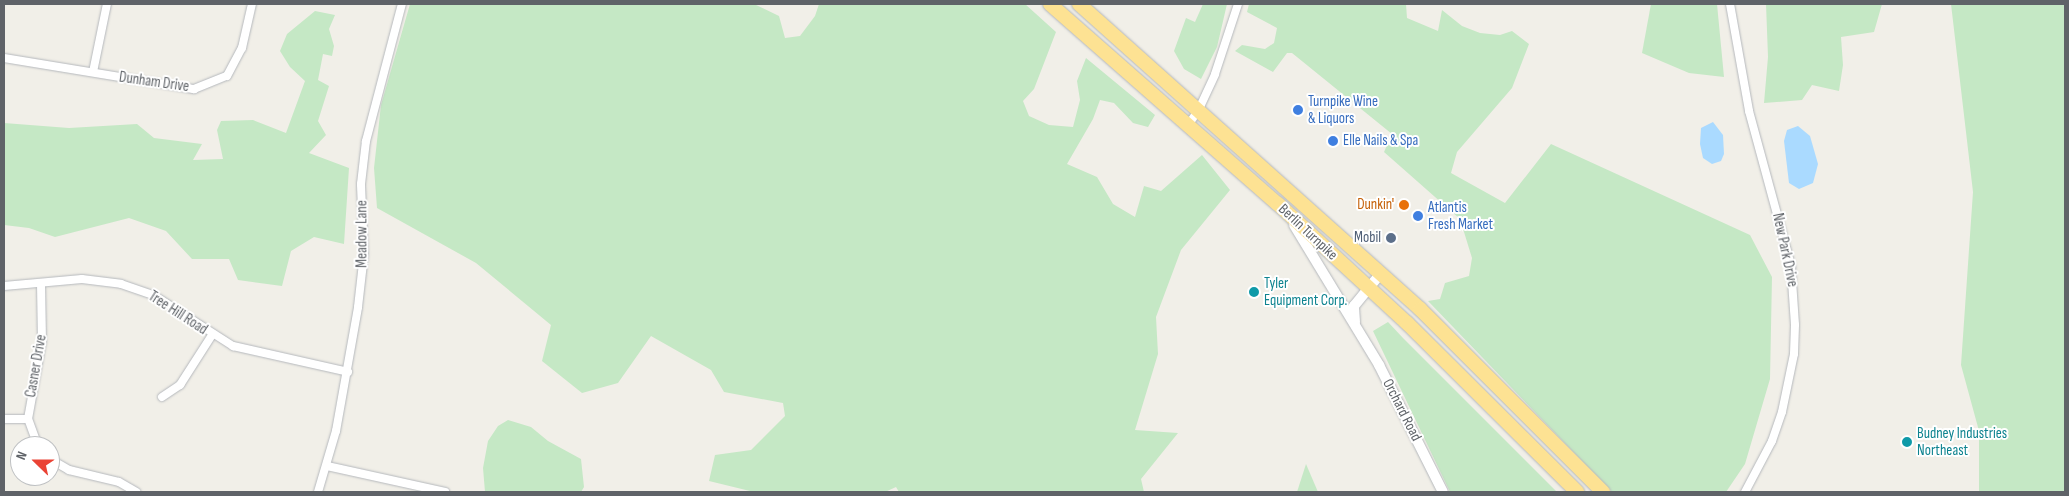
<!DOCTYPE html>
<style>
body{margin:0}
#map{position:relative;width:2069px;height:496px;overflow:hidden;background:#f1efe8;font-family:"Sofia Sans Condensed",sans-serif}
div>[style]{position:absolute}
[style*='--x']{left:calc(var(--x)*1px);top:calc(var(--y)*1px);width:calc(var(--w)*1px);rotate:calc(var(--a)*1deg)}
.green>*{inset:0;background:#c5e8c5}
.water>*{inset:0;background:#aadaff}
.roads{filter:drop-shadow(0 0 1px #b5b8bc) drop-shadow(0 0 1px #b5b8bc)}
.street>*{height:8px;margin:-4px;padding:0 4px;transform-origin:4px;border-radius:4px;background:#fff}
.secondary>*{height:10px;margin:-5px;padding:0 5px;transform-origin:5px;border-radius:5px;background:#fff}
.highway>*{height:14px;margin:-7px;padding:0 7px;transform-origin:7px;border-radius:7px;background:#fde293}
.dots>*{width:14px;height:14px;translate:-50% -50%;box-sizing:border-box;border:2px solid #fff;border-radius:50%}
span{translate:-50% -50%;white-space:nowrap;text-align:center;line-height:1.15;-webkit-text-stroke:4px #fff;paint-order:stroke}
.street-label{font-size:15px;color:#5f6368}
.shop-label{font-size:15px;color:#366cbe}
.left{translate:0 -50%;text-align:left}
.food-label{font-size:15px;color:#c56008}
.right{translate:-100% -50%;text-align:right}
.service-label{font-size:15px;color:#4e5e75}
.culture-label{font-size:15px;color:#0d838f}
.frame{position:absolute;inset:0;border:5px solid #5f6368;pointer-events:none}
.north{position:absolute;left:10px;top:436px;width:50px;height:50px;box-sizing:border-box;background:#fff;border:1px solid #bfc1c3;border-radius:50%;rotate:292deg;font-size:14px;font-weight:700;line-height:20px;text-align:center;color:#5f6368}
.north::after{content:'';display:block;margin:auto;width:18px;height:22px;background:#ea4335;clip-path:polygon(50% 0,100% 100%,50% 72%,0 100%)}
</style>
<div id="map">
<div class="green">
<div style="clip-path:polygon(410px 4px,754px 4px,779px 16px,785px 38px,800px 36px,815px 16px,819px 4px,1025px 4px,1056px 32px,1034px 89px,1023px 101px,1029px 116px,1049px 125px,1073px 127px,1080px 100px,1077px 81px,1086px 58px,1155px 115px,1148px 127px,1133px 123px,1114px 103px,1100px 100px,1093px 119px,1067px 164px,1097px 177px,1113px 204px,1135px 217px,1144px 186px,1161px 191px,1202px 155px,1230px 190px,1181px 250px,1156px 317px,1158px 354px,1135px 430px,1178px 433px,1141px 479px,1144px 492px,899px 492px,896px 487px,885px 492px,754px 492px,709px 481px,715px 455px,751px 450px,785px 416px,783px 403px,724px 392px,711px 370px,651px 336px,618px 383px,582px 393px,542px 361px,551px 325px,476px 263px,377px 208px,374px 168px,381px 105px)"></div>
<div style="clip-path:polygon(1203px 4px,1227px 4px,1217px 47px,1201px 79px,1184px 69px,1174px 51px,1186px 18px,1195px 22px)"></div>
<div style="clip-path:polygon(1249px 4px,1406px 4px,1407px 18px,1438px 31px,1442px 10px,1462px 26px,1480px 33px,1500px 35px,1512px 31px,1529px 44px,1512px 88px,1457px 152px,1451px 173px,1505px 203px,1551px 144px,1750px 235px,1772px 277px,1770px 379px,1745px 464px,1726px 492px,1612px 492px,1428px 301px,1440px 299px,1445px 283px,1469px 276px,1472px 258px,1460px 219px,1384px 152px,1392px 134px,1292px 53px,1287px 53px,1273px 72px,1235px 51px,1242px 45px,1265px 49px,1274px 43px,1277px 28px,1247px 12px)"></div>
<div style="clip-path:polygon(1651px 4px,1717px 4px,1724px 77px,1689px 73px,1642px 53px)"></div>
<div style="clip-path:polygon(1766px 4px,1882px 4px,1874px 32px,1841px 37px,1843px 65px,1839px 91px,1812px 85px,1802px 100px,1764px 103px,1768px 57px)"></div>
<div style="clip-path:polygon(1951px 4px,2065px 4px,2065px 492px,1979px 492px,1979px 431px,1961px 365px,1973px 192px)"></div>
<div style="clip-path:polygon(315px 11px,335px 15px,329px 29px,334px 46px,332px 56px,323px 54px,318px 80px,329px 86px,318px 121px,326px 135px,309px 153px,349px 168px,344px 244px,314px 237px,291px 251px,282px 286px,238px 280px,229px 259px,192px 259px,166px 231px,129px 218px,55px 237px,29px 228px,4px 225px,4px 123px,69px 128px,137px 124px,154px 138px,202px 144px,193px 160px,223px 159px,217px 130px,221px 121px,253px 120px,286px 133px,305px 81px,290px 67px,280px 51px,287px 34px)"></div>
<div style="clip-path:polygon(1388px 322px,1403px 338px,1557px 492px,1450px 492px,1373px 331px)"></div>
<div style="clip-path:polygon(508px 420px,531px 427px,548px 441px,581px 459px,584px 487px,581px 492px,485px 492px,483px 468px,488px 441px,498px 426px)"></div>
<div style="clip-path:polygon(1306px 464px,1318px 492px,1297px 492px)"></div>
</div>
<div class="water">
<div style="clip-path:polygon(1713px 122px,1723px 135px,1724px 154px,1721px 161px,1712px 164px,1703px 158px,1700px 144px,1701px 128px)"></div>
<div style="clip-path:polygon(1798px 126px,1810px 136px,1818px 164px,1813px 183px,1799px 189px,1789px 183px,1784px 141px,1787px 130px)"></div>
</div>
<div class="roads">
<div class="street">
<div style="--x:1730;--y:4;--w:109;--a:79.9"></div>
<div style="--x:1749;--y:111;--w:161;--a:74.8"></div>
<div style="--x:1791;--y:266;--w:59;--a:86.1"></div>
<div style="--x:1795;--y:325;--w:29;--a:92"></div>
<div style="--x:1794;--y:354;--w:59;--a:101.7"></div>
<div style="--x:1782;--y:412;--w:31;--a:109"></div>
<div style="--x:1772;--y:441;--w:58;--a:117.9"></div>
<div style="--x:4;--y:58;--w:193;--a:9.3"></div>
<div style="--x:194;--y:89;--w:35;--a:-22"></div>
<div style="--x:227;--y:76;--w:32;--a:-62"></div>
<div style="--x:242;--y:48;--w:45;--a:-77.2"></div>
<div style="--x:93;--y:72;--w:69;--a:-78.4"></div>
<div style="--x:1189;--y:124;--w:18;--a:-56"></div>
<div style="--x:1199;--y:109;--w:38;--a:-65"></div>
<div style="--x:1215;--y:74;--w:74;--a:-71.8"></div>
<div style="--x:4;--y:286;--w:78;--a:-5.1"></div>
<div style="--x:82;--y:279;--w:39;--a:7"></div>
<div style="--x:121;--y:284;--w:36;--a:19"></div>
<div style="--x:155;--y:296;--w:93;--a:32.7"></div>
<div style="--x:233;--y:346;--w:118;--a:12.7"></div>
<div style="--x:162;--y:397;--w:22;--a:-34"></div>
<div style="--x:180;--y:385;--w:59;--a:-57.4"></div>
<div style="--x:4;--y:419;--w:24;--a:0"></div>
<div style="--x:38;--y:446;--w:29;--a:-110"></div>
<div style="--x:28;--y:419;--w:79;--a:-79.8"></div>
<div style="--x:42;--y:341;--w:57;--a:-91"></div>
<div style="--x:50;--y:459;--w:22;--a:30"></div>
<div style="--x:69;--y:470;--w:51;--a:13.5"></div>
<div style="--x:119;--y:482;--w:20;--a:30"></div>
<div style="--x:327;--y:466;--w:121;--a:12.4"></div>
<div style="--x:318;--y:492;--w:64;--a:-73.6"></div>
<div style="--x:336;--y:431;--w:126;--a:-79.9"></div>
<div style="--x:358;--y:307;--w:53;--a:-83.5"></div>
<div style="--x:364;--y:254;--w:70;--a:-92.5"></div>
<div style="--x:361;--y:184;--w:43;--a:-83.4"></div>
<div style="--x:366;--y:141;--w:142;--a:-75.3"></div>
</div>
<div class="secondary">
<div style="--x:1294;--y:225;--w:164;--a:58.7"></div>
<div style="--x:1379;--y:365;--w:142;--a:63.3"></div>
<div style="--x:1355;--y:322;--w:16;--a:-94"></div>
<div style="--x:1354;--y:306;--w:43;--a:-50.7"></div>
</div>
<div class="highway">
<div style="--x:1050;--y:4;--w:303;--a:41.3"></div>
<div style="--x:1278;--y:204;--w:176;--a:42.7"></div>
<div style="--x:1407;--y:323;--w:240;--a:44.8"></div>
<div style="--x:1079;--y:4;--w:457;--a:41.8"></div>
<div style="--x:1420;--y:309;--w:259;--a:45"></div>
</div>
</div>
<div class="dots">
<div style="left:1298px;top:110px;background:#3f7fe0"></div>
<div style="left:1333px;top:141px;background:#3f7fe0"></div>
<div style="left:1404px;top:205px;background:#e8710a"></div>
<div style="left:1418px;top:216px;background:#3f7fe0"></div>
<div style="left:1391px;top:238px;background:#5c6f8a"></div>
<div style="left:1254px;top:292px;background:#0f9aa8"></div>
<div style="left:1907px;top:442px;background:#0f9aa8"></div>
</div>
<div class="street-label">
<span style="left:154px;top:82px;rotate:8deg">Dunham Drive</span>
<span style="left:1308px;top:232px;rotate:43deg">Berlin Turnpike</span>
<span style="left:362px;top:234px;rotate:-90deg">Meadow Lane</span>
<span style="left:1785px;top:250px;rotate:78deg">New Park Drive</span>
<span style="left:178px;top:313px;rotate:33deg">Tree Hill Road</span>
<span style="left:36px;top:366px;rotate:-80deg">Casner Drive</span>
<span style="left:1402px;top:410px;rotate:63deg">Orchard Road</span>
</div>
<div class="shop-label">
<span class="left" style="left:1308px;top:110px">Turnpike Wine<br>&amp; Liquors</span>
<span class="left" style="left:1343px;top:141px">Elle Nails &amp; Spa</span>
<span class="left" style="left:1428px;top:216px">Atlantis<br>Fresh Market</span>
</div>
<div class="food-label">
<span class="right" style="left:1394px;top:205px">Dunkin'</span>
</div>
<div class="service-label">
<span class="right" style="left:1381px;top:238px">Mobil</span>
</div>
<div class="culture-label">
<span class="left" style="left:1264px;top:292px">Tyler<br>Equipment Corp.</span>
<span class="left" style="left:1917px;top:442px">Budney Industries<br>Northeast</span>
</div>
<div class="frame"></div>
<div class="north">N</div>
</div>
